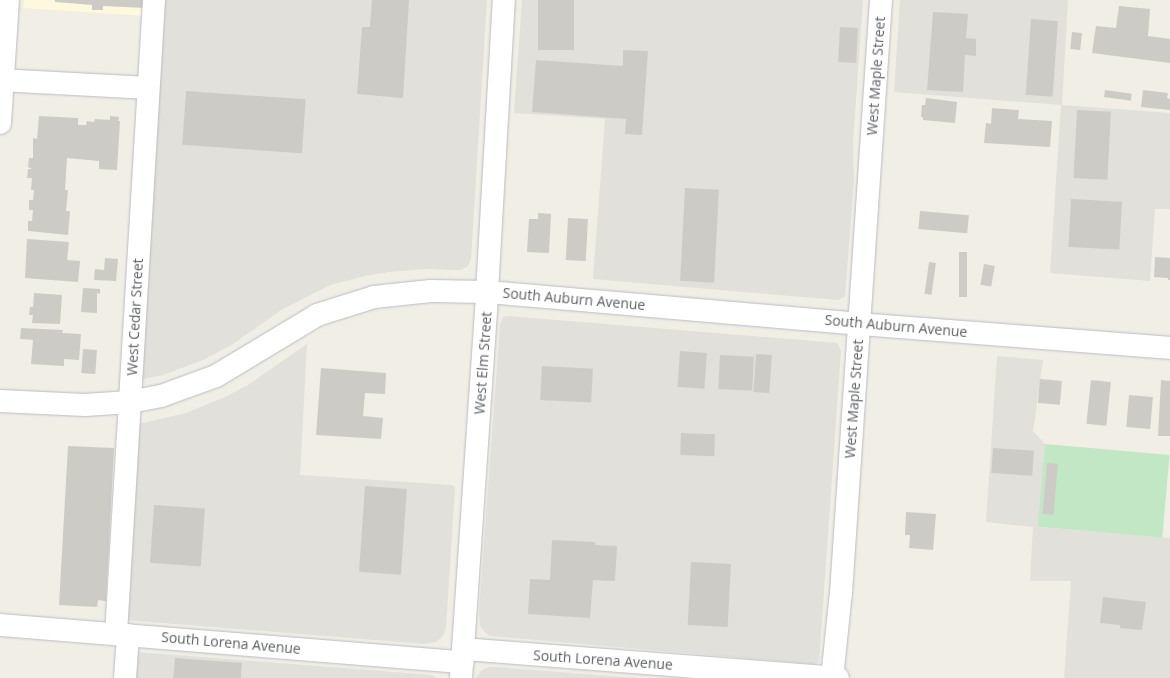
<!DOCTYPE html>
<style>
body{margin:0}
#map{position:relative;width:1170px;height:678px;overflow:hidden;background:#f0eee5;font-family:"Open Sans",sans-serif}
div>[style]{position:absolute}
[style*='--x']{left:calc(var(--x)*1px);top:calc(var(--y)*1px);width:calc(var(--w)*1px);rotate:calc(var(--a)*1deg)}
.commercial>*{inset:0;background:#fef9dc}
.industrial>*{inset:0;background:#e1e0da}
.green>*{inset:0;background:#c2e7c5;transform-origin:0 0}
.building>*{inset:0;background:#cdcbc5;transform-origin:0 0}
.roads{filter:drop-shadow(0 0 1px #babcc1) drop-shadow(0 0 1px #babcc1)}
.minor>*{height:22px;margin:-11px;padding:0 11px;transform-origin:11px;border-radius:11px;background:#fff}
span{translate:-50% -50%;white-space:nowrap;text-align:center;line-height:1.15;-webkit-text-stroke:3px #fff;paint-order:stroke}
.street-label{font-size:14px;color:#5d6066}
</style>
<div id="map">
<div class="commercial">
<div style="clip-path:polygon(24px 0,147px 0,146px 16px,23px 8px)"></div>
</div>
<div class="industrial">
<div style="clip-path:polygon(163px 0,487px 0,471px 259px,468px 266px,461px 270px,426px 269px,389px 272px,365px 276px,330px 285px,281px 310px,233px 344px,203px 360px,163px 375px,138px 380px)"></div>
<div style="clip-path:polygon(522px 0,863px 0,853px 142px,854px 180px,845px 297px,838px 300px,593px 279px,605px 119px,514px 113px)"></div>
<div style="clip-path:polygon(900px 0,1068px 0,1062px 105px,1170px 113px,1170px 209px,1155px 209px,1150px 281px,1050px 273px,1061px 105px,894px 92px)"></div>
<div style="clip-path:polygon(507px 316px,837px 343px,841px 351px,819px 662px,813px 664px,490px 636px,484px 631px,480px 626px,479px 612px,500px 325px,503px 317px)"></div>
<div style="clip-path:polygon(307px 344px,300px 475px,452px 485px,455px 487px,446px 628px,443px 636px,436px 642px,425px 644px,125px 620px,138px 424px,186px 413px,225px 397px,248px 385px)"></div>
<div style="clip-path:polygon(997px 356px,1043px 360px,1033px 431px,1045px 444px,1039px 527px,1170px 538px,1170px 678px,1064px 678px,1071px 581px,1030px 581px,1033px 527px,986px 522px)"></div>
<div style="clip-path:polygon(137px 652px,432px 675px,436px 678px,136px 678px)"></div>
<div style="clip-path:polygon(489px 667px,496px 667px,637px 678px,476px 678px,481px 671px)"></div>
</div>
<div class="green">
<div style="left:1045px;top:444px;width:125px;height:83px;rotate:5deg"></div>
</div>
<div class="building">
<div style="clip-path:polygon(55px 0,146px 0,145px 8px,103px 6px,103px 10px,92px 10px,92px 5px,55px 2px)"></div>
<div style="clip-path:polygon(372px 0,409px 0,403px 98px,357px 94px,362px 27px,370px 27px)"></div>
<div style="left:538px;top:0;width:36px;height:50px"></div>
<div style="clip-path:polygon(1119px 6px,1150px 9px,1148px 36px,1170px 39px,1170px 63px,1092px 53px,1096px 26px,1116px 28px)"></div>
<div style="clip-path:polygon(933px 12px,968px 14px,966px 38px,976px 39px,976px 56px,965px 55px,963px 92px,927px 90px)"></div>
<div style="left:1031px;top:19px;width:27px;height:76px;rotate:4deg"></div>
<div style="left:840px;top:27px;width:18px;height:35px;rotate:3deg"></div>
<div style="left:1072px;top:32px;width:10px;height:17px;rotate:6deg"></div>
<div style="clip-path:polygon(623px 50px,648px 51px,642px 135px,625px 134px,626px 119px,532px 112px,536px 60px,623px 66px)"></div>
<div style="left:1105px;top:90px;width:27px;height:7px;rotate:8deg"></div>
<div style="clip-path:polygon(1143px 90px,1168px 93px,1167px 98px,1170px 99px,1170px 110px,1141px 107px)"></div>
<div style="left:186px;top:91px;width:120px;height:54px;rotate:4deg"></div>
<div style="clip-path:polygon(926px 98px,957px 102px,955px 123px,923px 120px,923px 117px,921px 117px,922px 105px,925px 105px)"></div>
<div style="clip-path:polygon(992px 108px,1019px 110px,1018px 119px,1052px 121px,1050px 147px,984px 143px,986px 123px,991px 124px)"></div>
<div style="left:1077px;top:110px;width:34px;height:68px;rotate:3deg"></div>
<div style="clip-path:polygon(39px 116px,78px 118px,78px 125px,86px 125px,87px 121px,94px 122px,95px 119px,110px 120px,110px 116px,119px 117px,118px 121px,120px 121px,117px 170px,99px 169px,99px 161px,67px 158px,65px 190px,68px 190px,66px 211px,70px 211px,68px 235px,28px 231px,28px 221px,32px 221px,33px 210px,29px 210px,29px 200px,33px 200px,34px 190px,31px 190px,32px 178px,27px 178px,28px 169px,32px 169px,28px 167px,29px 158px,33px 158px,33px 138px,37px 139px)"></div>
<div style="left:685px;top:188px;width:34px;height:93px;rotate:3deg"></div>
<div style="left:1071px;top:199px;width:51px;height:48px;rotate:3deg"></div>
<div style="left:920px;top:211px;width:49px;height:18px;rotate:5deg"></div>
<div style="clip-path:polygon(538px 213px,551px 214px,549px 253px,527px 252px,529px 219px,538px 219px)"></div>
<div style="left:568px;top:218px;width:20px;height:42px;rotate:3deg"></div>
<div style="clip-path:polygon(27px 239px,69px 242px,67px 260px,80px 261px,78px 282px,25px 278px)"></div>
<div style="left:959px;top:252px;width:8px;height:45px"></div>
<div style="clip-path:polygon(1155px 257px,1170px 258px,1170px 280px,1168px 280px,1168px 278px,1154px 277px)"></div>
<div style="clip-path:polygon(105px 258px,118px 259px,116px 281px,94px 280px,95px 269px,104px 270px)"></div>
<div style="left:929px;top:262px;width:7px;height:32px;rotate:8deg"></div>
<div style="left:984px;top:264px;width:11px;height:21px;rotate:10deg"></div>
<div style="clip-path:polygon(83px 288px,100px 289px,100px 294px,97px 293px,97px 313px,81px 312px)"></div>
<div style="clip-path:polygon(34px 293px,62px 295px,60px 324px,32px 323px,33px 315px,29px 315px,30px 307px,33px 307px)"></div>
<div style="clip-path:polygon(21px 328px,63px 330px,62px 333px,81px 334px,79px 360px,64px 359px,64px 366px,31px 364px,33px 340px,20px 339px)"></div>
<div style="left:83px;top:349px;width:14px;height:24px;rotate:4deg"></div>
<div style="left:680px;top:351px;width:27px;height:36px;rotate:4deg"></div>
<div style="left:756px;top:354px;width:16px;height:38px;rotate:4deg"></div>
<div style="left:720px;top:355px;width:34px;height:34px;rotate:3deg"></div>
<div style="left:542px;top:366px;width:51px;height:34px;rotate:3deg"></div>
<div style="clip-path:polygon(321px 368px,386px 373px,385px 394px,365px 393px,363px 416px,383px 418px,381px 439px,316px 435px)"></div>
<div style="left:1040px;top:379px;width:22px;height:24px;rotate:5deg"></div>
<div style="left:1091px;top:380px;width:20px;height:44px;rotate:6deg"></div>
<div style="clip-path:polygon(1161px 380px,1170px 381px,1170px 436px,1158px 436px)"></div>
<div style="left:1129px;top:395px;width:24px;height:32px;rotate:5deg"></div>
<div style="left:681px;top:433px;width:34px;height:22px;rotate:2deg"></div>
<div style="clip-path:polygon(68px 446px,114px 448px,106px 601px,98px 600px,97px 607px,59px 605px)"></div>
<div style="left:993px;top:448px;width:41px;height:25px;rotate:4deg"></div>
<div style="left:1047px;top:463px;width:11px;height:51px;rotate:5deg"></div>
<div style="left:365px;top:486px;width:42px;height:86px;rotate:4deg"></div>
<div style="left:154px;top:505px;width:51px;height:58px;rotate:4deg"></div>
<div style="clip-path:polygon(906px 512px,936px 514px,933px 550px,909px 548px,910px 535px,905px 535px)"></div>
<div style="clip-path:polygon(552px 540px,595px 542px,595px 545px,617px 546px,615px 581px,593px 580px,590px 618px,528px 614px,530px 579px,550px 580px)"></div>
<div style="left:691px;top:562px;width:40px;height:63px;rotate:3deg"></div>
<div style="clip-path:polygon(1103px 597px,1146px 602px,1142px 630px,1120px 628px,1120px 625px,1100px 623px)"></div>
<div style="clip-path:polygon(175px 658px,242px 663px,241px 678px,173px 678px)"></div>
</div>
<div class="roads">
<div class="minor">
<div style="--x:0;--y:80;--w:148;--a:3.1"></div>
<div style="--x:0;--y:123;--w:123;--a:-86.3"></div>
<div style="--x:0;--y:401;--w:85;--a:2.7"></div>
<div style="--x:85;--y:405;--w:45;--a:-3.8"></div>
<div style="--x:130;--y:402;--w:32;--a:-11"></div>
<div style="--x:161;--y:396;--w:59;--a:-20"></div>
<div style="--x:216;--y:376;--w:118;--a:-31.1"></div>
<div style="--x:317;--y:315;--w:60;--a:-17.5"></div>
<div style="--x:374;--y:297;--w:57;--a:-6"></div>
<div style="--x:431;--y:291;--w:56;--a:1"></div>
<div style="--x:487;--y:292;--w:373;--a:4.9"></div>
<div style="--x:859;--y:324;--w:312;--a:4.4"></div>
<div style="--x:0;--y:625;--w:464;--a:4.6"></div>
<div style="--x:116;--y:634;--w:635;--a:-86.57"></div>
<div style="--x:463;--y:649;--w:376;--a:4.4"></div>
<div style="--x:125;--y:678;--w:43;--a:-86"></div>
<div style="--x:461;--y:678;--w:387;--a:-86.1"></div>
<div style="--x:487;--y:292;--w:292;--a:-86.7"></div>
<div style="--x:832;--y:678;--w:85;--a:-84"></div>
<div style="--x:841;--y:593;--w:594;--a:-86.14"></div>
</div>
</div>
<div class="street-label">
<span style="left:876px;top:76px;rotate:-86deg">West Maple Street</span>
<span style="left:574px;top:299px;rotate:5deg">South Auburn Avenue</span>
<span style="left:135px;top:317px;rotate:-87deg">West Cedar Street</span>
<span style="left:896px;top:326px;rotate:5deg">South Auburn Avenue</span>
<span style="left:483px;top:363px;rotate:-86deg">West Elm Street</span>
<span style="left:854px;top:399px;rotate:-86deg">West Maple Street</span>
<span style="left:231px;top:643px;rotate:5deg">South Lorena Avenue</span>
<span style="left:603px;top:660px;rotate:4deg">South Lorena Avenue</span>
</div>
</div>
